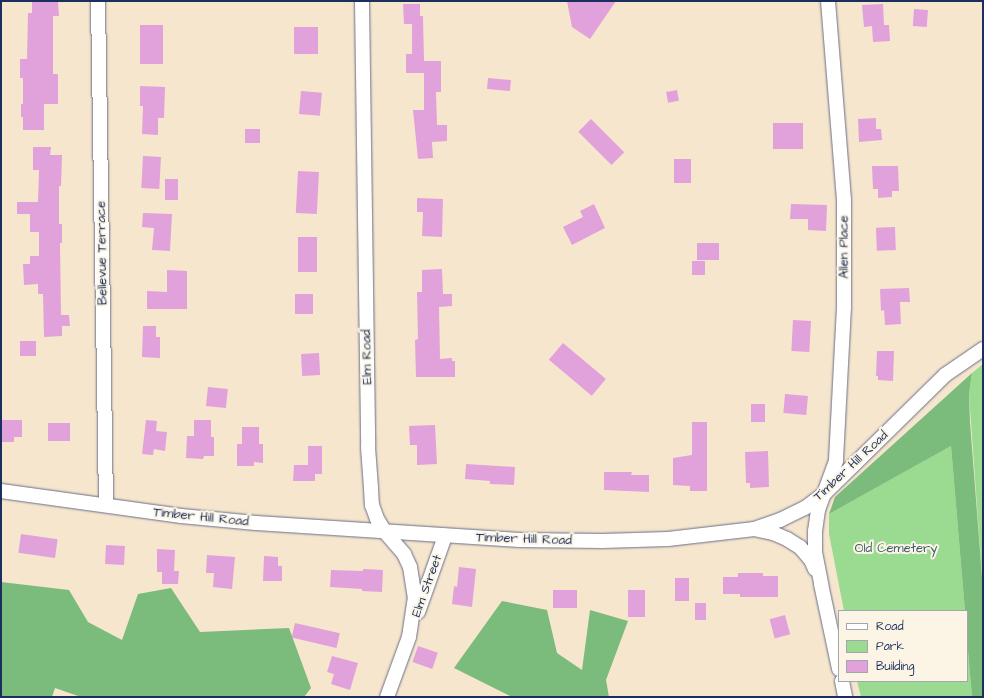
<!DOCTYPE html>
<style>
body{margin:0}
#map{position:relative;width:984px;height:698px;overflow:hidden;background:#f7e6ce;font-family:"Architects Daughter",sans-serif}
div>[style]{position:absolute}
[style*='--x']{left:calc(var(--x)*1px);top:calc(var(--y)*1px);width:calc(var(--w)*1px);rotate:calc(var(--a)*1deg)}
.green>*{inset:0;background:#9adb91}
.forest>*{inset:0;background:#7bbb7b}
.building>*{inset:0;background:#e1a1db;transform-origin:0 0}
.roads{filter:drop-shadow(0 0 1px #686f85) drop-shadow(0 0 1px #686f85)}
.street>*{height:14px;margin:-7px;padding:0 7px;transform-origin:7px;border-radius:7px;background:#fff}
span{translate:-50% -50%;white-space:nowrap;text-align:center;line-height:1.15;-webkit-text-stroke:4px #fcf5e5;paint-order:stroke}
.street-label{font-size:13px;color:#1b2f5e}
.park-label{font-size:13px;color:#3b5a6b}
.frame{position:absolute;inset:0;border:2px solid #1b2f5e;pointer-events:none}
.legend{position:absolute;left:838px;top:610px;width:130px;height:72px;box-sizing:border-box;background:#fcf5e5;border:1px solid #a2a6af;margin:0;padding:5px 7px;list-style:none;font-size:12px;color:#1b2f5e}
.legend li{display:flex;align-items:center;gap:8px;height:20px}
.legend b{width:20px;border:1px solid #a2a6af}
</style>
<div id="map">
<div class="green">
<div style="clip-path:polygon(983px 364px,983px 590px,969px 394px,972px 373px)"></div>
<div style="clip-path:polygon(951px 446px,965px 611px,844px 611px,829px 534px,829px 514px)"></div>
<div style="clip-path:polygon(967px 640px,972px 697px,861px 697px,857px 681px,967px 681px)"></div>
</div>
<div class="forest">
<div style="clip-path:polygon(972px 373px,969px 394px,970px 422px,983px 590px,983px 697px,972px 697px,967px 640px,967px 611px,965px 611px,951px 446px,829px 514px,835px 497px)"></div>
<div style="clip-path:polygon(1px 582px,69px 590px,88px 622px,122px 640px,138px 594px,171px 588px,200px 632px,289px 628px,311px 688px,304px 697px,81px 697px,55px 688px,52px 697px,1px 697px)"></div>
<div style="clip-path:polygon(502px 601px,547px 610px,557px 653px,582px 670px,590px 610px,628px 621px,606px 680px,609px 697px,512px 697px,454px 668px)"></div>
</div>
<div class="building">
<div style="clip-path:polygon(32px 1px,58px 2px,59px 16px,53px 16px,53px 74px,58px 74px,58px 104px,44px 104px,44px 130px,23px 130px,23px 117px,21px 117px,21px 104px,23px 104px,23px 78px,20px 78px,20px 59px,27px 59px,28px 13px,32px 13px)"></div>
<div style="clip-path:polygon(567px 1px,616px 1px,590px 39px,572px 27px)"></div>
<div style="clip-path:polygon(403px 4px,420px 4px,420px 16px,423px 16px,424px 61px,441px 61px,441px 92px,436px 92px,437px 125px,447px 125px,447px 141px,432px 142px,433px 158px,418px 159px,413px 110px,424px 110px,424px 73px,406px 73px,406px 54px,412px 54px,412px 24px,404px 24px)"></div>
<div style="clip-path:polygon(883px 4px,884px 25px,889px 25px,890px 41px,873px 42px,872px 26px,864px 27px,862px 5px)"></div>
<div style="left:914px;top:9px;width:14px;height:17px;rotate:4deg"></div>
<div style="left:140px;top:25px;width:23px;height:39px"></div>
<div style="left:294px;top:27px;width:24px;height:27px"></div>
<div style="left:488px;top:78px;width:23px;height:11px;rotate:5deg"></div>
<div style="clip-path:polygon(140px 86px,165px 87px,164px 118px,158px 118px,158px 135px,142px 134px,143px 106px,140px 106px)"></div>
<div style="left:677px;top:90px;width:11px;height:11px;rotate:80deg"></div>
<div style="left:301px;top:91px;width:21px;height:23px;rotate:5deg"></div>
<div style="clip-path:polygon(876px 118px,876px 129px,881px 129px,882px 140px,859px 142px,858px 119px)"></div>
<div style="left:591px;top:119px;width:47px;height:18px;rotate:45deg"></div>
<div style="left:773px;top:123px;width:30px;height:26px"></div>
<div style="left:245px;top:129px;width:15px;height:14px"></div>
<div style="clip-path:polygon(33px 147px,51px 147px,50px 155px,62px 155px,61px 186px,59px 186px,59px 224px,62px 224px,62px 243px,60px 243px,61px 315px,69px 315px,70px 326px,62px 326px,62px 336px,44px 337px,43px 294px,38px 294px,38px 284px,24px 285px,23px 264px,30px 264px,30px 256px,39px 256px,39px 232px,30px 232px,30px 214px,17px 214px,17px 202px,38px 202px,39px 170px,33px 170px)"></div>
<div style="left:143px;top:156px;width:18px;height:32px;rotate:3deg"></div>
<div style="left:674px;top:159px;width:17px;height:24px"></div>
<div style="clip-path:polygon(872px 166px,898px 166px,899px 191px,892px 191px,892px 197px,878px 198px,878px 189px,873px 189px)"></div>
<div style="left:298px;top:171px;width:21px;height:42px;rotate:3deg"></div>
<div style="left:165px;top:179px;width:13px;height:21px"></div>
<div style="clip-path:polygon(417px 198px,443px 199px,442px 237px,422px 236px,423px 212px,417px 212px)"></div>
<div style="clip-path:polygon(594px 204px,605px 228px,572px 245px,563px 227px,583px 217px,580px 211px)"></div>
<div style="clip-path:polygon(791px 204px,827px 205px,826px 231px,808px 230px,808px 219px,790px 219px)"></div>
<div style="clip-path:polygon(143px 213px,172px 214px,170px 251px,152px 250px,154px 228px,142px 227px)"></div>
<div style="left:895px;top:227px;width:23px;height:19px;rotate:88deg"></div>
<div style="left:298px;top:237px;width:19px;height:35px"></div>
<div style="left:719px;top:243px;width:17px;height:22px;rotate:90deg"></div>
<div style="left:692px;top:261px;width:13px;height:14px"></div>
<div style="clip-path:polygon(442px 269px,443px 294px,452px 294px,452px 306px,439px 307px,440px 359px,452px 358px,452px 361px,455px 361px,455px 377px,416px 377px,415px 340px,418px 339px,417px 292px,422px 292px,422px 270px)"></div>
<div style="clip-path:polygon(167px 270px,187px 271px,187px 309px,147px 309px,147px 291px,167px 292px)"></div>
<div style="clip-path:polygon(909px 288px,910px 302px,900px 302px,901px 324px,885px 325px,884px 310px,881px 311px,880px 289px)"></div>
<div style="left:295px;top:294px;width:18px;height:20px"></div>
<div style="left:793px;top:320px;width:18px;height:31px;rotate:3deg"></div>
<div style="clip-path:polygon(143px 326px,156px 326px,156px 337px,160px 337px,160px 358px,142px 357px)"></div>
<div style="left:36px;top:341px;width:15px;height:16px;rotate:90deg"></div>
<div style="left:563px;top:343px;width:56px;height:22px;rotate:40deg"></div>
<div style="clip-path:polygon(877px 351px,894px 351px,893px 381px,878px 380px,878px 376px,876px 376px)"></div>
<div style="left:319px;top:353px;width:22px;height:18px;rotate:87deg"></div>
<div style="left:208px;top:387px;width:20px;height:19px;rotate:6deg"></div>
<div style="left:785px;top:394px;width:23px;height:19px;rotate:5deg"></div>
<div style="left:751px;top:404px;width:14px;height:18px"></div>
<div style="clip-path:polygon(1px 420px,22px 420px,22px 437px,14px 437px,14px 442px,1px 442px)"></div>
<div style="clip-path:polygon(146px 420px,157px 421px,156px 431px,167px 432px,165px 451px,154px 449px,153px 455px,142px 454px)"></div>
<div style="clip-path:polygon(194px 420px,211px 420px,211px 437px,214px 437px,214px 456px,204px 456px,203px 459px,186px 458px,187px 436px,194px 436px)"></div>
<div style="clip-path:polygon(692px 422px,707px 422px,707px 491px,690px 491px,690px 486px,673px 485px,673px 458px,692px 455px)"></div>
<div style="left:48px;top:423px;width:22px;height:18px"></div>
<div style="clip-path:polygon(435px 425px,437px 464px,417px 465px,417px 445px,410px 445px,409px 426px)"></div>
<div style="clip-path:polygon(242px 427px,259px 427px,259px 444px,263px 444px,263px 463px,254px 462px,254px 466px,237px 466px,237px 444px,242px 444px)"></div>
<div style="clip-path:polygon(308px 446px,322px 446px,322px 474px,315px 474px,315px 481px,293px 481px,294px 465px,308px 465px)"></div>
<div style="clip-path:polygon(768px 451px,769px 487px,750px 488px,750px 483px,746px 483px,745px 452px)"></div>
<div style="clip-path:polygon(466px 464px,515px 467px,514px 485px,490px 484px,490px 481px,465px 479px)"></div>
<div style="clip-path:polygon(604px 472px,632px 472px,631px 475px,649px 475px,649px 492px,604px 490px)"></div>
<div style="left:21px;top:534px;width:37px;height:19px;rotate:8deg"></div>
<div style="left:106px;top:545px;width:19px;height:19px;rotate:3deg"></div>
<div style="clip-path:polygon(157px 549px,175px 550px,174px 571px,179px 571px,178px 584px,162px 584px,162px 572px,157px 572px)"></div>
<div style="clip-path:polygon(207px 555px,235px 557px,232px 589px,213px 587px,214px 573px,206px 573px)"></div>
<div style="clip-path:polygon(264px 556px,278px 557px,278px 566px,282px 566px,282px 581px,263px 581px)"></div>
<div style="clip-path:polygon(459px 567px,476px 569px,472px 607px,452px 604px,454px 586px,457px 587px)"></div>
<div style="clip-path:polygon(363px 569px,383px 570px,382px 592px,362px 591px,362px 589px,330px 587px,331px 570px,363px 571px)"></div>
<div style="clip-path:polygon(738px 573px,763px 573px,763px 576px,778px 576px,778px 597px,740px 597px,740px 594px,723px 594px,723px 577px,738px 577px)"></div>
<div style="left:675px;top:578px;width:14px;height:23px"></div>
<div style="left:553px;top:590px;width:24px;height:18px"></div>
<div style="left:628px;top:590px;width:17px;height:27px"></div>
<div style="left:695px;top:603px;width:11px;height:17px"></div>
<div style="left:785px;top:615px;width:20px;height:16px;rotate:75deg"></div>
<div style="left:295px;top:623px;width:46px;height:15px;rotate:13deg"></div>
<div style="left:418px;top:646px;width:21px;height:17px;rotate:19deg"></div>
<div style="clip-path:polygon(332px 656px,358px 663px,350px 690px,331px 684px,334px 674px,327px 672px)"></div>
</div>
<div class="roads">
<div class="street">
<div style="--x:98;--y:1;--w:504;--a:89.09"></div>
<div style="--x:362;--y:1;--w:446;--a:89.2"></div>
<div style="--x:368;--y:447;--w:41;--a:85.8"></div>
<div style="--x:371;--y:488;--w:17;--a:87"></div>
<div style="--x:372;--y:505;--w:15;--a:70"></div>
<div style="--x:377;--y:519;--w:15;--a:58"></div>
<div style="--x:385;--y:532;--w:29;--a:49"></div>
<div style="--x:404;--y:554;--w:14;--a:65"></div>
<div style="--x:410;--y:567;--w:30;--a:81"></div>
<div style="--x:415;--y:597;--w:40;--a:98.5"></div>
<div style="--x:409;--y:637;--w:64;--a:110.1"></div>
<div style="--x:828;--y:1;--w:200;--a:85.4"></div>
<div style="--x:844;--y:200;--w:107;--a:90"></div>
<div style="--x:844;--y:307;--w:154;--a:93"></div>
<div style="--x:836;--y:461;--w:52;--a:110.2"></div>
<div style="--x:818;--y:510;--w:21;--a:98"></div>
<div style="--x:815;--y:531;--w:21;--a:90"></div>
<div style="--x:815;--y:552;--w:33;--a:79"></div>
<div style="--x:821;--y:584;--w:87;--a:78"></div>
<div style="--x:1;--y:491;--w:182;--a:7.9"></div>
<div style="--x:181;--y:516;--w:75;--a:5.3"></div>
<div style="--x:256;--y:523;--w:264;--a:3.7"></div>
<div style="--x:519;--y:540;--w:83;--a:0.7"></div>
<div style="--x:602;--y:541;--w:66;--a:-1.7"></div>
<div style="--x:668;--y:539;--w:87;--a:-6.6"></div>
<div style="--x:754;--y:529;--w:28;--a:-19"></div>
<div style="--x:780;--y:520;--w:28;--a:-26"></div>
<div style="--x:805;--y:508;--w:26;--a:-37"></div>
<div style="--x:826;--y:492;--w:167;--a:-44.5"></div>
<div style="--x:945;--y:375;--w:46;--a:-34.4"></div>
<div style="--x:754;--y:529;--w:19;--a:12"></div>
<div style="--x:773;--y:533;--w:15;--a:23"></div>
<div style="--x:787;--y:539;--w:15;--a:32"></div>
<div style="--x:800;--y:547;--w:17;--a:50"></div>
<div style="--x:811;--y:560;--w:10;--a:66"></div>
<div style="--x:418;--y:612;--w:81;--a:-70.4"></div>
<div style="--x:842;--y:681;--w:16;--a:79"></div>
</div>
</div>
<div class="street-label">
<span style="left:844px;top:247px;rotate:-90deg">Allen Place</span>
<span style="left:102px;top:253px;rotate:-91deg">Bellevue Terrace</span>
<span style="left:367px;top:357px;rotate:-91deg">Elm Road</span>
<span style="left:851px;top:466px;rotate:-43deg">Timber Hill Road</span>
<span style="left:201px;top:517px;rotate:6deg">Timber Hill Road</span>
<span style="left:524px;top:539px;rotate:2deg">Timber Hill Road</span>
<span style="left:427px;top:586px;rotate:-70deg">Elm Street</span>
</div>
<div class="park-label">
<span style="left:896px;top:548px">Old Cemetery</span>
</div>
<div class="frame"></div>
<ul class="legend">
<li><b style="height:5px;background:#fff"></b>Road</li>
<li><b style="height:11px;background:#9adb91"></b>Park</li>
<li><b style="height:11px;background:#e1a1db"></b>Building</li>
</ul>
</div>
